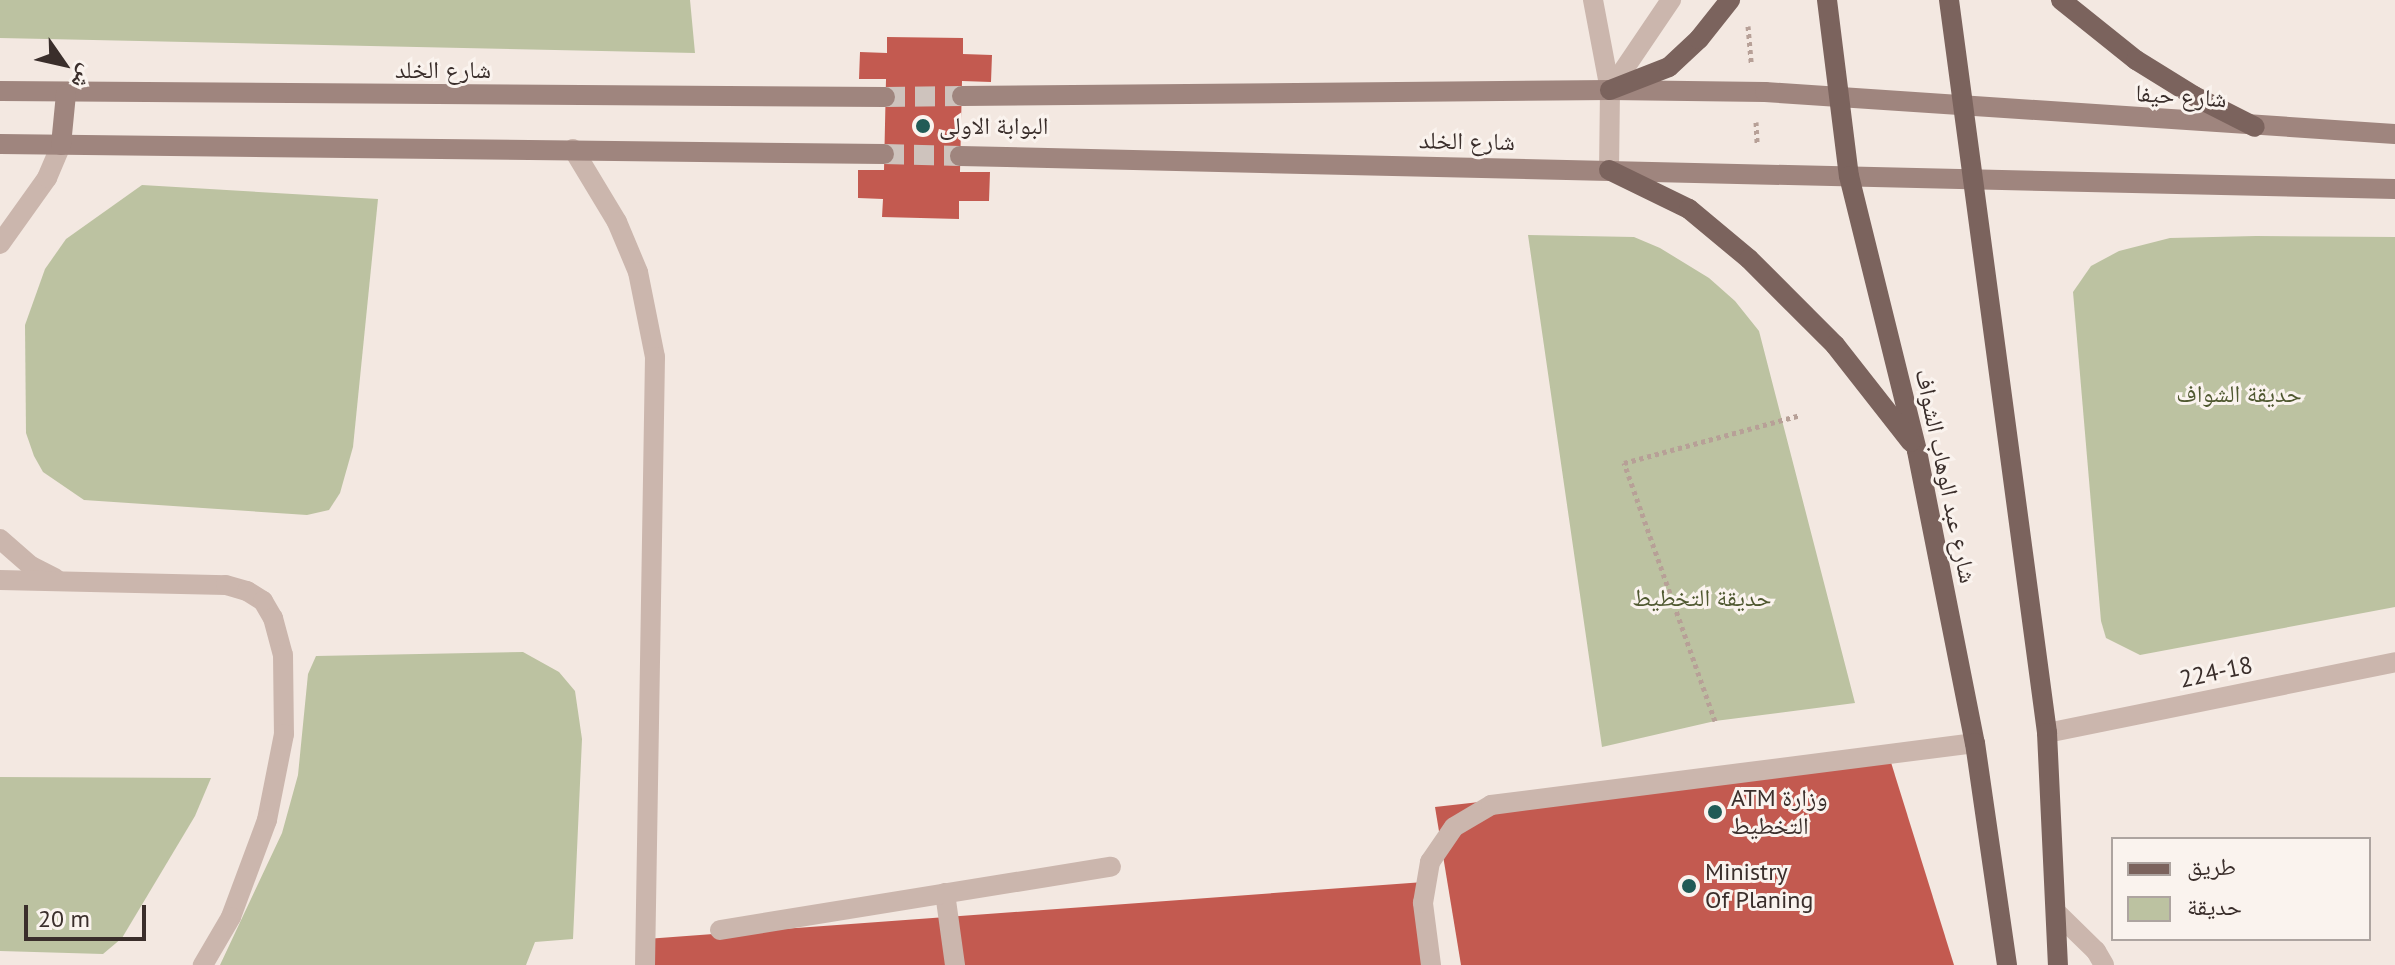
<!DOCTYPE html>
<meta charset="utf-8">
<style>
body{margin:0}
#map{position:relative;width:2395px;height:965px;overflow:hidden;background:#f3e8e1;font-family:"PT Sans","Noto Naskh Arabic",sans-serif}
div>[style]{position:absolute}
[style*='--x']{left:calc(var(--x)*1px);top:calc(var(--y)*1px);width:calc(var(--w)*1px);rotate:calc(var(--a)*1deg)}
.green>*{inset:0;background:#bcc2a1}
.building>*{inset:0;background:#c35a50}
.secondary-tunnel>*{height:20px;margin-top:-10px;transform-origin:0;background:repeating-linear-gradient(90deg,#cec3bd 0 20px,transparent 0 30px)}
.path>*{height:5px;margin-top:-2.5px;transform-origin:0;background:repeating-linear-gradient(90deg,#b7a097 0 4px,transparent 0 8px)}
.lane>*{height:20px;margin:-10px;padding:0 10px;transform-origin:10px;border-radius:10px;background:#cbb6ad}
.street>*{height:20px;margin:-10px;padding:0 10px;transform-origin:10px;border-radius:10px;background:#cbb6ad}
.secondary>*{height:20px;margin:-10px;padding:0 10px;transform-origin:10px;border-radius:10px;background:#9f857e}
.primary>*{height:20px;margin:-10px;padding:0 10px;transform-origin:10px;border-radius:10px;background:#7b635d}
.dots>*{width:22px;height:22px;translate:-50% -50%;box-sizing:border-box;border:4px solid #faf3ee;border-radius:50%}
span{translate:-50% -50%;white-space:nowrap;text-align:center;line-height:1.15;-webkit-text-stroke:6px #faf3ee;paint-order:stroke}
.street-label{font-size:24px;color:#3a2e2b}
.poi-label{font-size:24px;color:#3a2e2b}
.left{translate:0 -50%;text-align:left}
.park-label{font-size:24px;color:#4f5830}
.legend{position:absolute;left:2111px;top:837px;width:260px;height:104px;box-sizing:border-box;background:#faf3ee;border:2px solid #ada4a0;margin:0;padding:10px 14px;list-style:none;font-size:24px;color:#3a2e2b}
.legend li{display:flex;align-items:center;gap:16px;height:40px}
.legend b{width:40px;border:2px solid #ada4a0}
.north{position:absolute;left:24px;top:24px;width:80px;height:80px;-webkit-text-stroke:6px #faf3ee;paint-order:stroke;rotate:124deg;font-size:22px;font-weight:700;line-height:32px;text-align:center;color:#3a2e2b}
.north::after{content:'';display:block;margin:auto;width:28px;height:36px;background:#3a2e2b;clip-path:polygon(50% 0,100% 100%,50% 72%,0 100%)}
.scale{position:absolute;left:24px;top:905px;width:122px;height:36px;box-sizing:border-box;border:4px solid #3a2e2b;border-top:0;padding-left:10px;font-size:24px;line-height:28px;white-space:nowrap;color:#3a2e2b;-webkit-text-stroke:6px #faf3ee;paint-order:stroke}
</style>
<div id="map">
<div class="green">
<div style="clip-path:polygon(0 0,690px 0,695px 53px,0 38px)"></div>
<div style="clip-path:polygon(142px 185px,378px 199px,353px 447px,340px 493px,329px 510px,307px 515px,84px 500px,43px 472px,34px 456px,26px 433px,25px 325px,45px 269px,66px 239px)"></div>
<div style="clip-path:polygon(1528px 235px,1634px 237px,1660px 248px,1709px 278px,1735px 301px,1759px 331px,1855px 703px,1715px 721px,1602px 747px)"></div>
<div style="clip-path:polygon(2256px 236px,2395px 237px,2395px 607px,2140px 655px,2106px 638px,2101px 621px,2073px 292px,2091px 266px,2119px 251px,2170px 238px)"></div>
<div style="clip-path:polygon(523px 652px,559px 672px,575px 691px,582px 739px,573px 939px,535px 942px,526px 965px,220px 965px,282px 833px,298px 775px,308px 674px,316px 656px)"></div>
<div style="clip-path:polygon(0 777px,211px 778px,195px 816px,122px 938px,103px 954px,0 951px)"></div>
</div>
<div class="building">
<div style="clip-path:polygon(887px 37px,963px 38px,963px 54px,992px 55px,991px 82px,962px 81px,960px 172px,990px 172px,989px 201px,959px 201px,959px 219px,882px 217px,883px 199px,858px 198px,858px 170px,884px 170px,886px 79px,859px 79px,860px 52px,887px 53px)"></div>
<div style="clip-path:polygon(1889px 756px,1954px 965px,1461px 965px,1435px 807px)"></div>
<div style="clip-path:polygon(1424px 882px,1438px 965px,646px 965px,646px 939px)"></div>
</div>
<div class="secondary-tunnel">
<div style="--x:885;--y:97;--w:77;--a:-0.7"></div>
<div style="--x:884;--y:154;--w:76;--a:1.5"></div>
</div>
<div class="path">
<div style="--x:1748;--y:26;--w:38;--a:85"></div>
<div style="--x:1756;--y:122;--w:22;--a:87"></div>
<div style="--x:1715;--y:721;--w:274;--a:-109.4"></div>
<div style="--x:1624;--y:463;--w:183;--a:-15.2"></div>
</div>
<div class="lane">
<div style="--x:1610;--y:90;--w:109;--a:-55.9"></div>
<div style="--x:0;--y:244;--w:81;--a:-54.5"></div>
<div style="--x:47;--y:178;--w:36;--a:-67"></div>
<div style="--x:0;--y:539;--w:41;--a:41.1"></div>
<div style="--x:31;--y:566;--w:27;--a:27"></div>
<div style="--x:0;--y:580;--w:226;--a:1.3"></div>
<div style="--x:226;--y:585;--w:22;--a:16"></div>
<div style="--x:247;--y:591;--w:19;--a:32"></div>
<div style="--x:263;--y:601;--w:20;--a:60"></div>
<div style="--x:273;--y:618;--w:38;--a:75"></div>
<div style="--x:283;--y:655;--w:79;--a:89.3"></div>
<div style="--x:284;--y:734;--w:88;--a:101.2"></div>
<div style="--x:267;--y:820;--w:103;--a:110.4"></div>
<div style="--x:231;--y:917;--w:56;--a:120.3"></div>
<div style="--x:945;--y:893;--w:73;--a:82.1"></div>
<div style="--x:720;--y:930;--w:396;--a:-9.2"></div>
<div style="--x:1431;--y:965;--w:63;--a:-97.4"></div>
<div style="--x:1423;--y:903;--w:42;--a:-80.3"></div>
<div style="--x:1430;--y:862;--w:42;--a:-55.6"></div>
<div style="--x:1454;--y:827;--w:43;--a:-30.7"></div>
<div style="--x:1491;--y:805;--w:488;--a:-7.3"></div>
</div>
<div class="street">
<div style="--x:1593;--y:0;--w:92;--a:79.3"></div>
<div style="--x:1610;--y:90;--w:80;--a:90.7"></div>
<div style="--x:573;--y:149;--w:85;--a:58.9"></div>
<div style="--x:617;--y:222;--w:54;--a:67.2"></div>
<div style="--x:638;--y:272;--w:87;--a:78.7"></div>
<div style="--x:655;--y:357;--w:608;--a:90.94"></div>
<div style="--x:2047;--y:733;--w:355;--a:-11.5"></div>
<div style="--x:2056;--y:912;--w:56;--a:44.3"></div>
<div style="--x:2096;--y:951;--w:16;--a:60"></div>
</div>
<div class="secondary">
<div style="--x:0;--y:91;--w:885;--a:0.39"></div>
<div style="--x:962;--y:96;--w:648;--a:-0.53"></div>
<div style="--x:1610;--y:90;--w:155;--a:0.7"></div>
<div style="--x:1765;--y:92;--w:631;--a:3.81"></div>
<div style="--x:0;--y:144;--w:884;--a:0.65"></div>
<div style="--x:61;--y:145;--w:51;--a:-84.4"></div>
<div style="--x:960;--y:156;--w:1435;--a:1.32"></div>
</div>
<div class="primary">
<div style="--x:1827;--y:0;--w:177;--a:82.9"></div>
<div style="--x:1849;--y:176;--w:283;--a:76.1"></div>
<div style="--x:1917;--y:451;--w:298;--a:78.8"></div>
<div style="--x:1975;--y:743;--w:224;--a:81.8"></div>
<div style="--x:1949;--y:0;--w:740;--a:82.38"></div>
<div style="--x:2047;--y:733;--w:232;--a:87.3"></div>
<div style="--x:2061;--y:0;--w:96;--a:38.7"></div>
<div style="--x:2136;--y:60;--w:68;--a:31.8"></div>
<div style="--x:2194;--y:96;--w:68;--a:26.9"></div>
<div style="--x:1610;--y:90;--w:63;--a:-21.3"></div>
<div style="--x:1669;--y:67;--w:41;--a:-43"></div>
<div style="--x:1699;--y:39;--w:50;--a:-51.5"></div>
<div style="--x:1609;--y:170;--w:89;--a:26"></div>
<div style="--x:1689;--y:209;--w:78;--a:39.8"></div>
<div style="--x:1749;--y:259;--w:122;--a:45"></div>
<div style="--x:1835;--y:345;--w:123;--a:51.9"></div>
</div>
<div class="dots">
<div style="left:923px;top:126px;background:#215b56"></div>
<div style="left:1715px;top:812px;background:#215b56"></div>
<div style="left:1689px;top:886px;background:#215b56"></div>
</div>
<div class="street-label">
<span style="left:443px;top:70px">شارع الخلد</span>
<span style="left:2181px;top:96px;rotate:4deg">شارع حيفا</span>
<span style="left:1467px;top:141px;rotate:1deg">شارع الخلد</span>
<span style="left:1946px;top:476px;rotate:78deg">شارع عبد الوهاب الشواف</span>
<span style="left:2216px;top:672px;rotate:-12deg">224-18</span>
</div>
<div class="poi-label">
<span class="left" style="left:939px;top:126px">البوابة الاولى</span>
<span class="left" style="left:1731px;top:812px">ATM وزارة<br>التخطيط</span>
<span class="left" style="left:1705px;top:886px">Ministry<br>Of Planing</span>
</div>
<div class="park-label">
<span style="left:2239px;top:394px">حديقة الشواف</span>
<span style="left:1702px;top:598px">حديقة التخطيط</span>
</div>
<ul class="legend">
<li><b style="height:10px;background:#7b635d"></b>طريق</li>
<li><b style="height:22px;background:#bcc2a1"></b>حديقة</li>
</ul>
<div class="north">ش</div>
<div class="scale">20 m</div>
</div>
